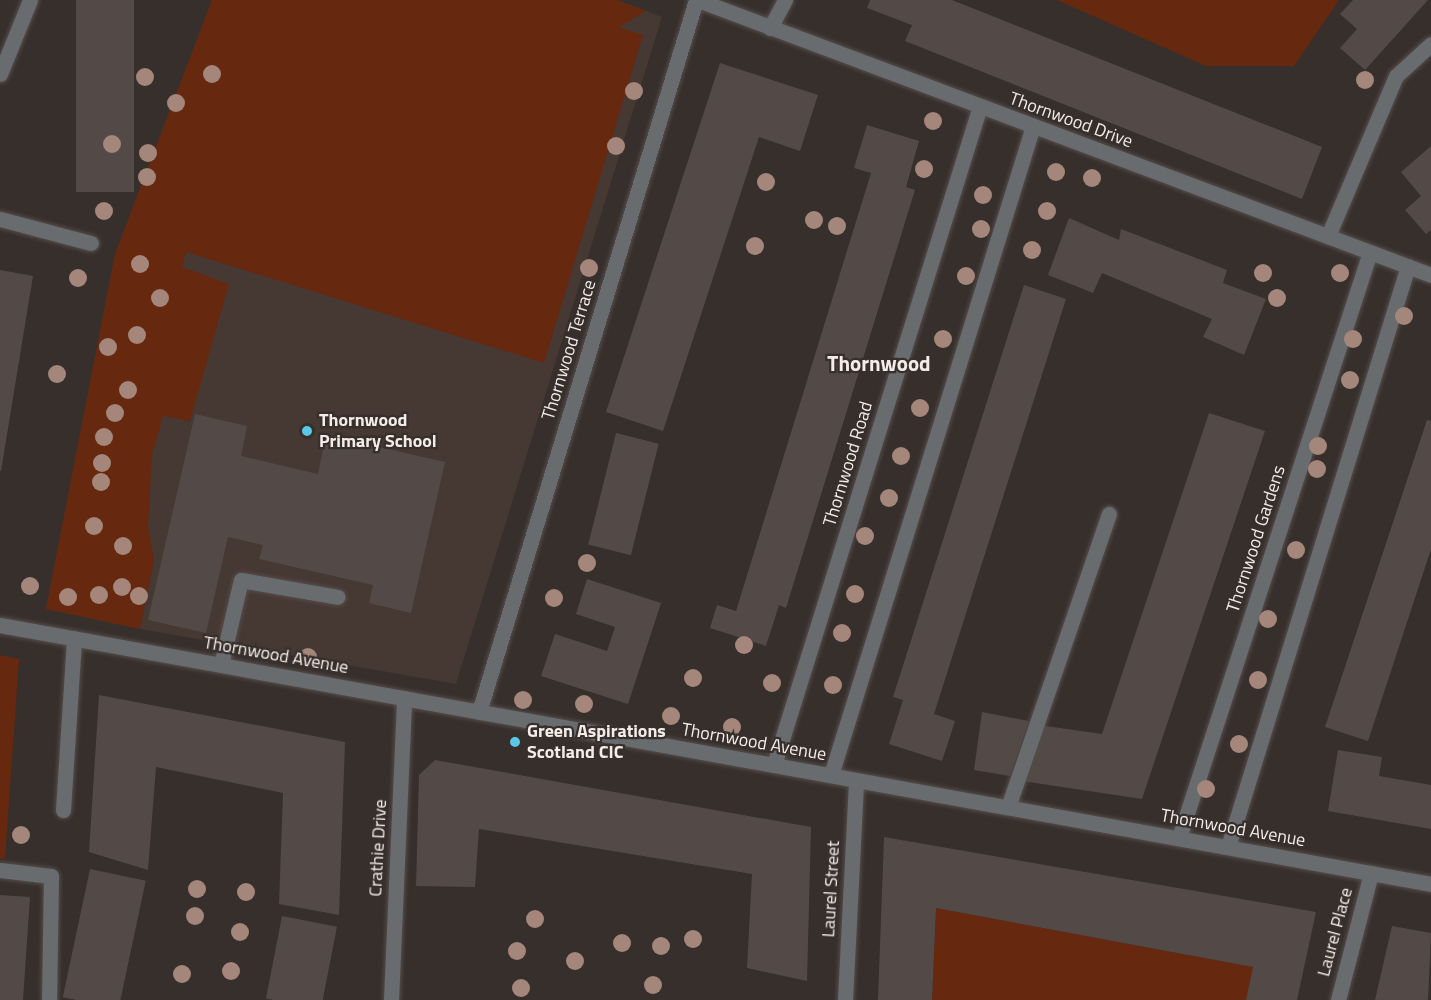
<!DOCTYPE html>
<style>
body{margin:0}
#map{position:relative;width:1431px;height:1000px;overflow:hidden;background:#372f2c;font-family:"Titillium Web",sans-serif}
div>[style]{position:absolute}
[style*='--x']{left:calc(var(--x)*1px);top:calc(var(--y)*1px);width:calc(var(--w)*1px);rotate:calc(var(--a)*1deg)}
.built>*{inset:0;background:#463833}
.green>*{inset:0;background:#66280e}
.building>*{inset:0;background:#534a47;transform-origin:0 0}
.roads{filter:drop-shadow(0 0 2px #554d4b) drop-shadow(0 0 2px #554d4b)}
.minor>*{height:15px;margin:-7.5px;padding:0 7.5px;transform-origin:7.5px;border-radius:7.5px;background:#686c6e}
.trees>*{width:18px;height:18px;margin:-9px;border-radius:50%;background:#a4867b}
.dots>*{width:16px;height:16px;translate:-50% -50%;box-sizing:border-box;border:3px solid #372f2c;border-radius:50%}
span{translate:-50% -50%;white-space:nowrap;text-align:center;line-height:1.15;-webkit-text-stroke:4.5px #372f2c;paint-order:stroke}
.street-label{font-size:18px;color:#f2edeb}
.poi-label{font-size:18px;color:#f2edeb;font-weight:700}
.left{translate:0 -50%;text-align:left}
.quarter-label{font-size:21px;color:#f2edeb;font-weight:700}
</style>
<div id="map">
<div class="built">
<div style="clip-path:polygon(212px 0,617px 0,662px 17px,456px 684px,140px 629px,46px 609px,115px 254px)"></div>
</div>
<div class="green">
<div style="clip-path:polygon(212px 0,617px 0,646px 11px,619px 27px,643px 35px,544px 363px,186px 252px,182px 267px,229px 284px,190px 421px,163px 416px,152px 455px,148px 527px,154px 560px,140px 629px,46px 609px,115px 254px)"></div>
<div style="clip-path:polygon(1057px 0,1339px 0,1294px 66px,1206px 66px)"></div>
<div style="clip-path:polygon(0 655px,19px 659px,5px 859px,0 858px)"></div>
<div style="clip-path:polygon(936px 908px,1253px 967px,1246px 1000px,932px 1000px)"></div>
</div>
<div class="building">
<div style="left:76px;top:0;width:58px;height:192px"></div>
<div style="clip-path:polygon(870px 0,952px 0,1322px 147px,1302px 199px,905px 41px,912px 25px,867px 8px)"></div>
<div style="clip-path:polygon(1353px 0,1428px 0,1365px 70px,1340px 48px,1357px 29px,1340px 14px)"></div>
<div style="clip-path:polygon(720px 63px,818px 95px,800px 151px,759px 137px,663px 431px,606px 412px)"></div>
<div style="clip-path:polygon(867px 125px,919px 141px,906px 187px,915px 190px,786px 608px,779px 605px,766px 646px,710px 628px,717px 605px,736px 611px,871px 173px,854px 168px)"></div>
<div style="clip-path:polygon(1431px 146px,1431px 230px,1426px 234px,1405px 210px,1421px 196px,1401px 172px)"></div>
<div style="clip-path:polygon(1069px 218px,1119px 240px,1121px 229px,1227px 270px,1223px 283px,1266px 299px,1244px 355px,1203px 337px,1212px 319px,1102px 273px,1093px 293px,1048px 275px)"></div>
<div style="clip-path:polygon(0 270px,33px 276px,1px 471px,0 471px)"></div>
<div style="clip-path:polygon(1024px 285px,1066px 299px,934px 714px,955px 721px,942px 761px,889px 744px,903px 700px,893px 697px)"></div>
<div style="clip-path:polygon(1209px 413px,1265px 431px,1142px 799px,1022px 781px,1039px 725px,1102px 734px)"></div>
<div style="clip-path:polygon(195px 414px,247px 426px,241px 456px,318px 474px,326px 435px,445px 462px,411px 613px,369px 603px,373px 585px,259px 559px,263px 545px,228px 537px,206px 633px,148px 620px)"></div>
<div style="clip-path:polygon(1427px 420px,1431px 421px,1431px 549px,1368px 741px,1325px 727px)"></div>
<div style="left:616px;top:433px;width:44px;height:115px;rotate:14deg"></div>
<div style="clip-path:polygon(587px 579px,661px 603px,628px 704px,541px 676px,555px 634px,607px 651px,615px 627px,576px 614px)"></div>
<div style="clip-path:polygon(99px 695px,345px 742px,339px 915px,279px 904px,283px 793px,156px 767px,148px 870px,89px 852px)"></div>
<div style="clip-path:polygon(982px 712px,1029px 721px,1010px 776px,974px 770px)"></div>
<div style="clip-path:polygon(1338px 750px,1382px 757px,1379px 776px,1431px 785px,1431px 829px,1328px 811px)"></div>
<div style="clip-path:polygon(435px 760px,811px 827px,807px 981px,747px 968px,752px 874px,479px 829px,475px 887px,416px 886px,419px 775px)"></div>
<div style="clip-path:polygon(884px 837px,1316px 912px,1297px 1000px,1246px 1000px,1253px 967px,936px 908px,932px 1000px,878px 1000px)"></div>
<div style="left:90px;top:869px;width:57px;height:131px;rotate:12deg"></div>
<div style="clip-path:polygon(0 895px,30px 897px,23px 1000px,0 1000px)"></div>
<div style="left:282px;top:916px;width:56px;height:84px;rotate:11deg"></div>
<div style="clip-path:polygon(1392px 926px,1431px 933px,1428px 1000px,1375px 1000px)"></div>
</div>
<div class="roads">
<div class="minor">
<div style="--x:698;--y:0;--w:783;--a:20.56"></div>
<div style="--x:770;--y:28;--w:32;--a:-62"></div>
<div style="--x:0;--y:74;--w:80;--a:-67.9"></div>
<div style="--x:0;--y:219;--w:94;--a:14.8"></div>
<div style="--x:1328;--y:236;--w:174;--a:-67"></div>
<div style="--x:1396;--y:76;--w:47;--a:-42.4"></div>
<div style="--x:0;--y:625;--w:1454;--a:10.26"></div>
<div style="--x:221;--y:665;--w:87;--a:-76.8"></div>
<div style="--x:241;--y:580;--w:98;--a:9.9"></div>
<div style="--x:479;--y:712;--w:744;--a:-73.05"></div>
<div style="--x:774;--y:765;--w:690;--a:-72.64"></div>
<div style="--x:831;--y:775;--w:680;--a:-72.71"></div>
<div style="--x:1008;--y:807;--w:310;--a:-71"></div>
<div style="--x:63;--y:810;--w:172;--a:-86.3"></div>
<div style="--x:1179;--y:838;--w:616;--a:-71.95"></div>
<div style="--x:1228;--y:847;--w:608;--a:-72.79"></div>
<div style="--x:0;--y:870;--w:51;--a:6.7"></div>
<div style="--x:51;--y:876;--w:124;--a:90.9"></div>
<div style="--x:391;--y:1000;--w:302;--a:-87.5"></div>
<div style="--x:845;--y:1000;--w:220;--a:-87.1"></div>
<div style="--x:1338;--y:1000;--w:131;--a:-75.4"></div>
</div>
</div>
<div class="trees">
<div style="left:212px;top:74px"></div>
<div style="left:145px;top:77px"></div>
<div style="left:1365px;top:80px"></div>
<div style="left:634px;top:91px"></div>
<div style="left:176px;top:103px"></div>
<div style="left:933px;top:121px"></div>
<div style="left:112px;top:144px"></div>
<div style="left:616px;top:146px"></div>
<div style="left:148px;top:153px"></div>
<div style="left:924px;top:169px"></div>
<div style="left:1056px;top:172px"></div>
<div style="left:147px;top:177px"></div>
<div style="left:1092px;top:178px"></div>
<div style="left:766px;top:182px"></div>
<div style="left:983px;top:195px"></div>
<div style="left:104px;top:211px"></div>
<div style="left:1047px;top:211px"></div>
<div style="left:814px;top:220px"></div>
<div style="left:837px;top:226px"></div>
<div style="left:981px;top:229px"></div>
<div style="left:755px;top:246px"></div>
<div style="left:1032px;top:250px"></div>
<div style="left:140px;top:264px"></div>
<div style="left:589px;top:268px"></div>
<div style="left:1263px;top:273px"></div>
<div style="left:1340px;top:273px"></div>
<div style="left:966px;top:276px"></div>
<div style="left:78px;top:278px"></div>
<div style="left:160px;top:298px"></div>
<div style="left:1277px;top:298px"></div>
<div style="left:1404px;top:316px"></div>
<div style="left:137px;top:335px"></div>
<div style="left:943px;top:339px"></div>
<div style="left:1353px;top:339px"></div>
<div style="left:108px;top:347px"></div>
<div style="left:57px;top:374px"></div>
<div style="left:1350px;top:380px"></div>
<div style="left:128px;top:390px"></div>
<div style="left:920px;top:408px"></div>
<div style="left:115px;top:413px"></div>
<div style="left:104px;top:437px"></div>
<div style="left:1318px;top:446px"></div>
<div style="left:901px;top:456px"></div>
<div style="left:102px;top:463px"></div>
<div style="left:1317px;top:469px"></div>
<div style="left:101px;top:482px"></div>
<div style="left:889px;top:498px"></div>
<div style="left:94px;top:526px"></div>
<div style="left:865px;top:536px"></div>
<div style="left:123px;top:546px"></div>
<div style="left:1296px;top:550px"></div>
<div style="left:587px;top:563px"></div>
<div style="left:30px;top:586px"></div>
<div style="left:122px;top:587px"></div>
<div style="left:855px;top:594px"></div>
<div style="left:99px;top:595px"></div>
<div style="left:139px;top:596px"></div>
<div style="left:68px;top:597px"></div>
<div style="left:554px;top:598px"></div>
<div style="left:1268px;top:619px"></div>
<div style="left:842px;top:633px"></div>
<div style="left:744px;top:645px"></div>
<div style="left:308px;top:657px"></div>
<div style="left:693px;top:678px"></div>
<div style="left:1258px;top:680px"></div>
<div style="left:772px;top:683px"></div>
<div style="left:833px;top:685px"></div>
<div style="left:523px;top:700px"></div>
<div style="left:584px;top:704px"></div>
<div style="left:671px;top:716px"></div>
<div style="left:732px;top:727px"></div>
<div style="left:1239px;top:744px"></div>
<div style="left:1206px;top:789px"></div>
<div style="left:21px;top:835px"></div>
<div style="left:197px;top:889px"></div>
<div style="left:246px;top:892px"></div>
<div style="left:195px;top:916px"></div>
<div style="left:535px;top:919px"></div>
<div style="left:240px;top:932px"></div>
<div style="left:693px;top:939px"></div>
<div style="left:622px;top:943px"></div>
<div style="left:661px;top:946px"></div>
<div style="left:517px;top:951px"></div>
<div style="left:575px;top:961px"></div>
<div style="left:231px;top:971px"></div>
<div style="left:182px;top:974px"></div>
<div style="left:653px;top:985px"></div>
<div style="left:521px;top:988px"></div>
</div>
<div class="dots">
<div style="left:307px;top:431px;background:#5ac8e6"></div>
<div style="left:515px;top:742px;background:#5ac8e6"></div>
</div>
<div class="street-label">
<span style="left:1071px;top:120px;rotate:20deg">Thornwood Drive</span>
<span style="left:569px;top:350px;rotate:-73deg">Thornwood Terrace</span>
<span style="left:848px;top:464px;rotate:-73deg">Thornwood Road</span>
<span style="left:1256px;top:539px;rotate:-72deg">Thornwood Gardens</span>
<span style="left:276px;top:655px;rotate:10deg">Thornwood Avenue</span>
<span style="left:754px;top:742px;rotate:10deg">Thornwood Avenue</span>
<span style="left:1233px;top:828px;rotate:10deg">Thornwood Avenue</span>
<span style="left:378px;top:848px;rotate:-87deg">Crathie Drive</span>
<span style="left:831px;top:889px;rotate:-87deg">Laurel Street</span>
<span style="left:1335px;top:932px;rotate:-75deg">Laurel Place</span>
</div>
<div class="poi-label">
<span class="left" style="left:319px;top:431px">Thornwood<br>Primary School</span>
<span class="left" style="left:527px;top:742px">Green Aspirations<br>Scotland CIC</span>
</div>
<div class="quarter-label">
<span style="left:879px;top:363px">Thornwood</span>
</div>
</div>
